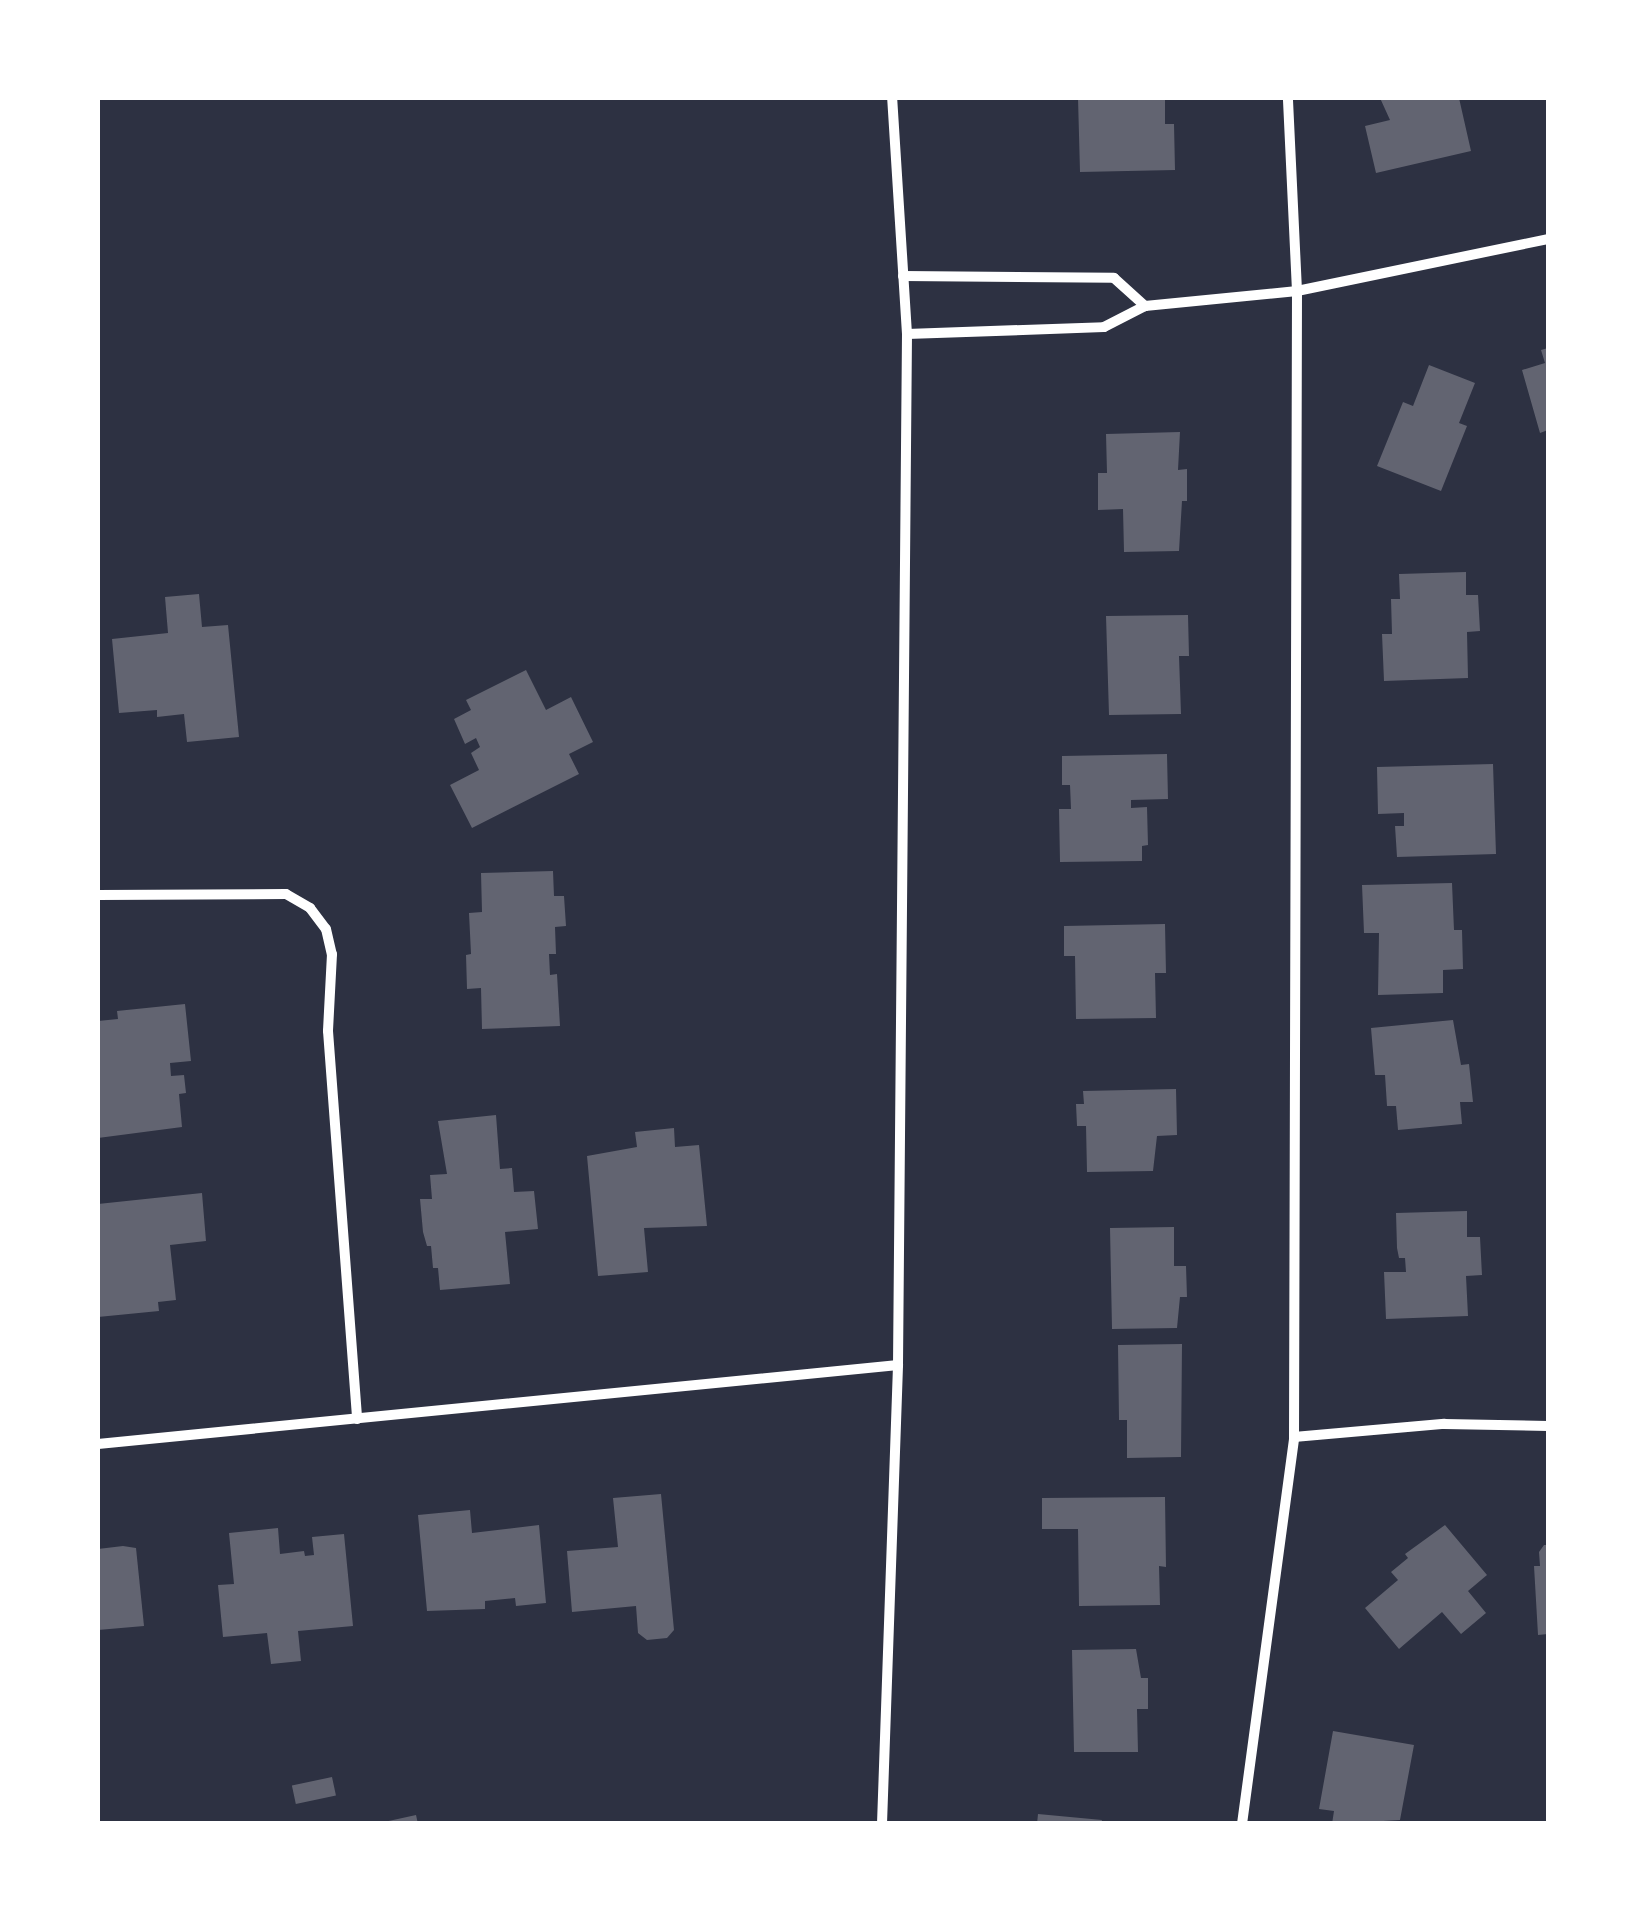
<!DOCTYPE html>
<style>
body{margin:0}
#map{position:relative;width:1646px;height:1921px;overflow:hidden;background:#2d3142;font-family:Mulish,sans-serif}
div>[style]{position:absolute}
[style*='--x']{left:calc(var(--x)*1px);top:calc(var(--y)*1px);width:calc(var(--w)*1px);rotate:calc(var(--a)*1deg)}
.building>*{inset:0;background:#626471;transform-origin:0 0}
.minor>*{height:10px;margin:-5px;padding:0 5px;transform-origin:5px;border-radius:5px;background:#fff}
span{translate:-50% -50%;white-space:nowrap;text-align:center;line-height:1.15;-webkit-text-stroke:10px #fff;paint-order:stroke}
.frame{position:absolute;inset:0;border:100px solid #fff;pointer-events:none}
</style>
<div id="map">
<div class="building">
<div style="clip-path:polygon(1078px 98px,1165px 98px,1165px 124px,1174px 124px,1175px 170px,1080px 172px)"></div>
<div style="clip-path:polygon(1380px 98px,1459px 98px,1471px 151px,1376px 173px,1365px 126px,1390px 120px)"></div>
<div style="clip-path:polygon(1548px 348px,1548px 430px,1540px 433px,1522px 370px,1545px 363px,1541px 350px)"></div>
<div style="clip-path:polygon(1429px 365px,1475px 383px,1459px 423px,1467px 426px,1441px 491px,1377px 466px,1403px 402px,1413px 406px)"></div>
<div style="clip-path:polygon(1180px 432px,1178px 470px,1187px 469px,1187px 501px,1182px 501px,1179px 551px,1124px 552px,1123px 509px,1098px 510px,1098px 473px,1107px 473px,1106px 434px)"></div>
<div style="clip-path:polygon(1466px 572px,1466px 595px,1478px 595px,1480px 631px,1467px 632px,1468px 678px,1384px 681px,1382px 634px,1392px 634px,1391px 599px,1400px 599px,1399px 574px)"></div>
<div style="clip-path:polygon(199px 594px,202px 627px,228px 625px,239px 737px,187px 742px,184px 714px,157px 717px,157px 710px,119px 713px,112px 639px,168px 633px,165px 597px)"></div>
<div style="clip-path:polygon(1188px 615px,1189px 656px,1179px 656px,1181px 714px,1109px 715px,1106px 616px)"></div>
<div style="clip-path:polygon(526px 670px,546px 710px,571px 697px,593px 742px,569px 754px,579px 774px,472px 828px,450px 785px,479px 770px,471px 753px,480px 747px,476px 738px,465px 744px,454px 719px,471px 710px,466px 700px)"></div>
<div style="clip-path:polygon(1167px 754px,1168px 799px,1131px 800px,1131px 808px,1147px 807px,1148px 845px,1142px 846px,1142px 861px,1060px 862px,1059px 809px,1071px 809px,1070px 785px,1062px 785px,1062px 756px)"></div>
<div style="clip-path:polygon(1493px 764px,1496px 854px,1397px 857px,1395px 826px,1404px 826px,1404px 813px,1378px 814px,1377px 767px)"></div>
<div style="clip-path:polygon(553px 871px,554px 896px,564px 896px,566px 926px,555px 927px,556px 954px,549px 954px,550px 975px,557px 974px,560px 1026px,482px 1029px,481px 988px,467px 989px,466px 955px,471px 954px,469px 913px,482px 912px,481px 873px)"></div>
<div style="clip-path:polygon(1452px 883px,1454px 930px,1462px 930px,1463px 969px,1443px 970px,1443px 993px,1378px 995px,1379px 933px,1364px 933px,1362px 885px)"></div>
<div style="clip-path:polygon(1165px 924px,1166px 973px,1155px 973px,1156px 1018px,1076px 1019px,1075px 956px,1064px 956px,1064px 926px)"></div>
<div style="clip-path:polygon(185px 1004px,191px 1061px,170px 1063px,171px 1076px,184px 1075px,186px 1093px,179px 1094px,182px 1127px,98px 1138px,98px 1021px,118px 1019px,117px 1011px)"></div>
<div style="clip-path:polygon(1453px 1020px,1461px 1065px,1469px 1064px,1473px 1102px,1460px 1102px,1462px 1124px,1398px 1130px,1396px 1106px,1387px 1106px,1385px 1075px,1375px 1075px,1371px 1028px)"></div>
<div style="clip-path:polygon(1176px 1089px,1177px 1135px,1157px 1136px,1153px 1171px,1087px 1172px,1086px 1126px,1077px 1126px,1076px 1104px,1084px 1104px,1083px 1091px)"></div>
<div style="clip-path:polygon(496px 1115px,500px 1169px,512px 1168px,514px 1192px,534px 1191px,538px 1229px,505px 1232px,510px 1284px,440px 1290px,438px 1268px,433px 1268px,431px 1246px,427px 1246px,423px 1232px,420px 1199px,432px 1199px,430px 1175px,447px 1174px,438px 1121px)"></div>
<div style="clip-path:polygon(674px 1128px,675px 1147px,699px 1145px,707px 1226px,644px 1228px,648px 1272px,598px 1276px,587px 1156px,637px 1147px,635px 1132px)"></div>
<div style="clip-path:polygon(202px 1193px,206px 1241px,170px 1245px,176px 1300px,158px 1302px,159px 1311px,98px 1317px,98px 1204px)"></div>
<div style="clip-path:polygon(1467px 1211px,1467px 1237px,1480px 1237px,1482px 1275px,1466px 1276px,1468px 1316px,1386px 1319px,1384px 1272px,1406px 1272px,1405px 1258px,1399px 1258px,1397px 1248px,1396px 1213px)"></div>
<div style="clip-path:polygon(1174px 1227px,1174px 1266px,1186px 1266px,1187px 1297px,1180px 1297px,1177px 1328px,1112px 1329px,1110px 1228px)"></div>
<div style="clip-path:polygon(1182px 1344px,1181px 1457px,1127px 1458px,1127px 1420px,1119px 1420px,1118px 1345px)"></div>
<div style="clip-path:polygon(661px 1494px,674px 1630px,667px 1638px,647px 1640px,638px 1633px,636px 1606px,572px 1612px,567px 1551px,618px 1547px,613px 1498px)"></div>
<div style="clip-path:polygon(1165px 1497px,1166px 1567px,1159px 1566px,1160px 1605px,1079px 1606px,1078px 1529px,1042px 1529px,1042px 1498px)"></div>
<div style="clip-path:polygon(470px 1510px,472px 1533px,539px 1525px,546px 1603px,516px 1606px,515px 1598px,485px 1601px,485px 1609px,427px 1611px,418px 1515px)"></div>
<div style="clip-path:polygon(1445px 1525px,1487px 1575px,1468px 1591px,1486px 1613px,1461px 1634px,1442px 1612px,1399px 1649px,1365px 1608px,1398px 1580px,1391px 1572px,1408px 1558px,1405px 1554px)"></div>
<div style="clip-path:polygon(278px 1528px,280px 1554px,304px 1551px,305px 1556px,314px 1555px,312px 1537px,344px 1534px,353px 1626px,298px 1631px,301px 1661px,271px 1664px,267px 1633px,223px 1637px,218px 1585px,234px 1584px,229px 1533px)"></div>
<div style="clip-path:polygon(1544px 1545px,1548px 1545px,1548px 1634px,1538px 1635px,1534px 1566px,1540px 1566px,1539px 1552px)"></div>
<div style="clip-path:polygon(123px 1546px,136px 1548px,144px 1626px,98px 1630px,98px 1549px)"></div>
<div style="clip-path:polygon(1136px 1649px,1141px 1678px,1148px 1678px,1148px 1709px,1137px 1709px,1138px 1752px,1074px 1752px,1072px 1650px)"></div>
<div style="clip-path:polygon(1333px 1731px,1414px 1745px,1400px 1820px,1332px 1824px,1334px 1811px,1319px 1809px)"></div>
<div style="left:332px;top:1777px;width:19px;height:41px;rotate:78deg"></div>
<div style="clip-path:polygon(1038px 1814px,1102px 1820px,1101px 1824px,1037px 1824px)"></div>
<div style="clip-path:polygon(416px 1815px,418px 1824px,384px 1824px,384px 1822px)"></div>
</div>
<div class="minor">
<div style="--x:903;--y:276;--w:211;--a:0.5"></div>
<div style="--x:1114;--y:278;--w:42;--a:42.1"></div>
<div style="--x:907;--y:334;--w:197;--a:-2"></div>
<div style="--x:1104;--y:327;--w:46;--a:-27.1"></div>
<div style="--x:1145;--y:306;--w:153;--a:-5.6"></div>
<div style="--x:1297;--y:291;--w:256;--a:-11.7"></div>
<div style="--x:98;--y:895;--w:188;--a:-0.3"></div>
<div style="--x:286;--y:894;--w:28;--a:30"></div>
<div style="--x:310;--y:908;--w:26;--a:53"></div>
<div style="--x:326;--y:929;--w:26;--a:77"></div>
<div style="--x:332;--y:954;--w:77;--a:93"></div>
<div style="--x:328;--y:1031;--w:389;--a:85.7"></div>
<div style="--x:1294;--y:1437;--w:151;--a:-5"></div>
<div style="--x:1444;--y:1424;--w:104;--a:1.1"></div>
<div style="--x:98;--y:1444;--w:804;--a:-5.64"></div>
<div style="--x:882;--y:1824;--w:459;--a:-88"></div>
<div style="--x:898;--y:1365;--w:1031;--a:-89.5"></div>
<div style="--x:907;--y:334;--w:236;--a:-93.6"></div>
<div style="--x:1242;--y:1824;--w:390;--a:-82.3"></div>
<div style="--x:1294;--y:1437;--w:1146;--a:-89.85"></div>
<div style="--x:1297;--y:291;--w:193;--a:-92.7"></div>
</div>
<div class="frame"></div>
</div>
